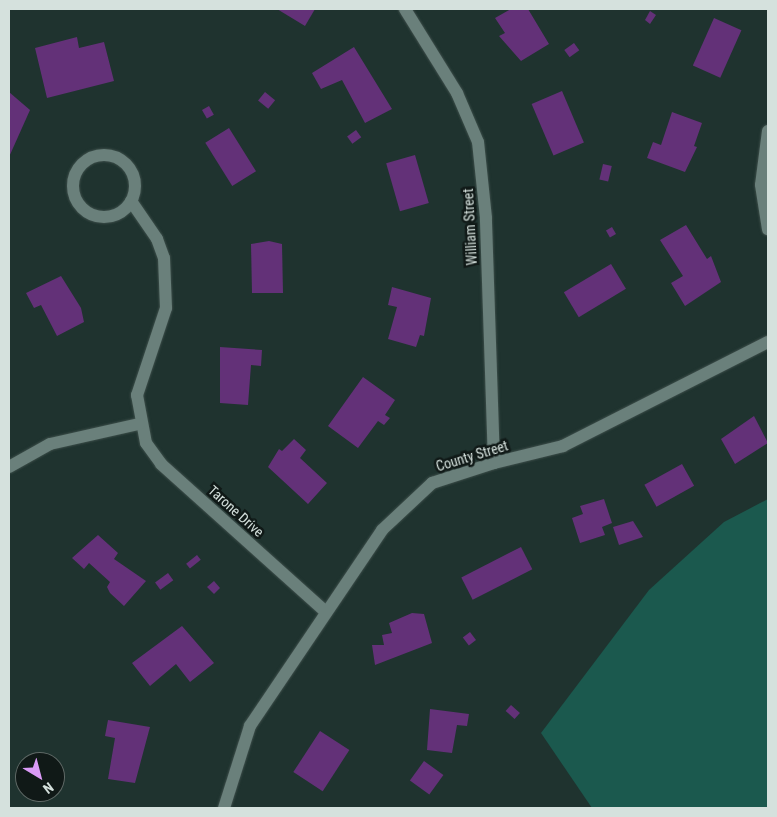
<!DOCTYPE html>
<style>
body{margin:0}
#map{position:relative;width:777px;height:817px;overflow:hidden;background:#1f332f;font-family:"Roboto Condensed",sans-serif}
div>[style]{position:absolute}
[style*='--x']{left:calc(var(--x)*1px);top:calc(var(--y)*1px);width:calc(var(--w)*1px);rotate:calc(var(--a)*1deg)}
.green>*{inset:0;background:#1b594e}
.building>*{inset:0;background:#633178;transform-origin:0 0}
.roads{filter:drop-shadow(0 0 1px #3d4e4a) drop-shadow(0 0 1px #3d4e4a)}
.minor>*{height:12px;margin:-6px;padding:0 6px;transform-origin:6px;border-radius:6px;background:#6a807b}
.minor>.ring{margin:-6px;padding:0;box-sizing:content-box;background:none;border:12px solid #6a807b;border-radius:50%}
.tertiary>*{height:12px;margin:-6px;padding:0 6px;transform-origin:6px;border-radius:6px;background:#6a807b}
span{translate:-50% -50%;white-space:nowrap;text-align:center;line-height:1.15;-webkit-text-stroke:5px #101917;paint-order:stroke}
.street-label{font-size:14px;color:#d5e1dd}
.frame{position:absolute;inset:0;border:10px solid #d5e1dd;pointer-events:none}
.north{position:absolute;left:15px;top:752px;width:50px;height:50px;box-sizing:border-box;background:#101917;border:1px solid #5f6966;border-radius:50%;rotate:143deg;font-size:14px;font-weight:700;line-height:20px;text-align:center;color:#d5e1dd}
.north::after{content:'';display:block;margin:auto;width:18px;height:22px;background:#da9af6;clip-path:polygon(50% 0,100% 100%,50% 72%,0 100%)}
</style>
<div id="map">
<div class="green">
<div style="clip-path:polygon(768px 499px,768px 808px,592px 808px,541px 733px,649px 590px,724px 522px)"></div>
</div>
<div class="building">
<div style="clip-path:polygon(277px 9px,315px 9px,305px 26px)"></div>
<div style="clip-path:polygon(511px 9px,528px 9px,549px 44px,521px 61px,499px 36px,505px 33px,495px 18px)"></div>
<div style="clip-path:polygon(650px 11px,656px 15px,650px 24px,645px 20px)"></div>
<div style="left:714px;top:18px;width:30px;height:52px;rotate:24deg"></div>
<div style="clip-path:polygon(77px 37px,79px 48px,104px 42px,114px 81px,47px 98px,35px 48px)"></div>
<div style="left:574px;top:43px;width:9px;height:12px;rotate:54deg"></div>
<div style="clip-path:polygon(354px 47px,392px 109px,365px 123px,342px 80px,321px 89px,312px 73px)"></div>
<div style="left:562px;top:91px;width:56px;height:33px;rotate:67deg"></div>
<div style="clip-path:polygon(9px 92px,30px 110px,9px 157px)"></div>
<div style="left:265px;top:92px;width:13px;height:11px;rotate:39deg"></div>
<div style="left:209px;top:106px;width:10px;height:8px;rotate:61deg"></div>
<div style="clip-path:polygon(672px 112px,702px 123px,694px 146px,697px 147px,685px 172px,647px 158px,653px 142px,661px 145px)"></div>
<div style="left:229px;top:128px;width:51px;height:28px;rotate:58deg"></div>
<div style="left:356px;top:130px;width:9px;height:11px;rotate:54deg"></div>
<div style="left:415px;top:155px;width:50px;height:30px;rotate:74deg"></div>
<div style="left:603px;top:164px;width:9px;height:16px;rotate:13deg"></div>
<div style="clip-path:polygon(686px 225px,707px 259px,711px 256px,721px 282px,685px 306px,671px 283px,683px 276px,660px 240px)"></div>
<div style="left:612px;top:227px;width:8px;height:7px;rotate:60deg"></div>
<div style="clip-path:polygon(269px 241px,282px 244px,283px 293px,252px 293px,251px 244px)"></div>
<div style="left:611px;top:264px;width:29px;height:55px;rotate:59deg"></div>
<div style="clip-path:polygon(61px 276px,81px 308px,84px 322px,57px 336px,41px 305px,34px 308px,26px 293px)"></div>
<div style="clip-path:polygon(392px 287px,431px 298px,424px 336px,420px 335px,416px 347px,388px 339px,397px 307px,388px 305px)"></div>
<div style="clip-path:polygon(220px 347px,262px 350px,261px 366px,251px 365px,248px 405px,220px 403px)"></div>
<div style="clip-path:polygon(363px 377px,395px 400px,385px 415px,390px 418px,384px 425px,378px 421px,358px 448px,328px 426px)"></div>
<div style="clip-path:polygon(754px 416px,768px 443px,735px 464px,721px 439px)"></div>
<div style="clip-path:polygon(294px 439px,306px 450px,300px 458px,327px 483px,308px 504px,268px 467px,279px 449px,282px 451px)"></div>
<div style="left:682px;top:464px;width:25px;height:43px;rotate:61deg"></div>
<div style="clip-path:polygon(604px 499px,612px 523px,602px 527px,605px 535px,580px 543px,572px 518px,583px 514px,580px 506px)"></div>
<div style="clip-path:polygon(633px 521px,643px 537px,619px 545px,613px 527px)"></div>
<div style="clip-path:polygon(98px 535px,118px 553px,114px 559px,146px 581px,124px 606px,110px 593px,107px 587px,110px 582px,89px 563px,84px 569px,72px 558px)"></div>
<div style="left:521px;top:547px;width:25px;height:67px;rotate:63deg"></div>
<div style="left:197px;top:555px;width:6px;height:14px;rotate:51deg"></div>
<div style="left:168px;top:573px;width:9px;height:16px;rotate:54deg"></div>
<div style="clip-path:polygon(214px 581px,220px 588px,214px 594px,207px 587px)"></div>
<div style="clip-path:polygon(412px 613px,424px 614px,432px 643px,375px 665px,372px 645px,384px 645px,382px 635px,392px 633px,389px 623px)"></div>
<div style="clip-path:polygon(182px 626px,214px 663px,190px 682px,176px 664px,150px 686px,132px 663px)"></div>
<div style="left:470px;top:632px;width:10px;height:9px;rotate:53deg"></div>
<div style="left:511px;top:705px;width:12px;height:8px;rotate:42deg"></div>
<div style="clip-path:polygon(430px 709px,469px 714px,467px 726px,457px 725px,452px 753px,427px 750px)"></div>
<div style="clip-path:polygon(108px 720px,150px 727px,135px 783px,108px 779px,115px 738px,105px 736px)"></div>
<div style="left:320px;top:731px;width:35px;height:49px;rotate:33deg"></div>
<div style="clip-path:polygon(42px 757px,58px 761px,55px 768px,55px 762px,41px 762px)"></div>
<div style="left:424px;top:761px;width:24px;height:24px;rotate:36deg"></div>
</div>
<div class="roads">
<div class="minor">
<div style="--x:768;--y:131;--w:54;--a:97.4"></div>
<div style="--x:761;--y:185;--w:45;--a:81"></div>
<div class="ring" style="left:73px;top:155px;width:50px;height:50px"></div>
<div style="--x:131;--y:201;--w:46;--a:55.6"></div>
<div style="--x:157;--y:239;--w:20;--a:70"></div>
<div style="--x:164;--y:258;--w:50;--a:87.7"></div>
<div style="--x:166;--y:308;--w:92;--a:108.4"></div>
<div style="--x:137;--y:395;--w:49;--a:79.4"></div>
<div style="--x:146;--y:443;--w:26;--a:54"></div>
<div style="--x:161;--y:464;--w:220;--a:41.9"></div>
<div style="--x:494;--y:463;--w:71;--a:-13.8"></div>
<div style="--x:563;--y:446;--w:230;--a:-26.9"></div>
<div style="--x:9;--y:467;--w:47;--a:-29.3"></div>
<div style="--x:50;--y:444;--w:91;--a:-12.7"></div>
</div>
<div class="tertiary">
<div style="--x:224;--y:808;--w:86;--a:-72.4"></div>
<div style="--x:250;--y:726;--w:236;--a:-56"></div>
<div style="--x:382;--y:530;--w:69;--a:-43.2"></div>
<div style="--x:432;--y:483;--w:65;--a:-17.9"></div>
<div style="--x:494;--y:463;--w:245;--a:-91.9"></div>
<div style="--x:486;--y:218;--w:76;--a:-96"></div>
<div style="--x:478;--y:142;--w:53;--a:-113.2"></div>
<div style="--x:457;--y:93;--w:99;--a:-121.8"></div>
</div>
</div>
<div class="street-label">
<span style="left:470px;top:227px;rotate:-93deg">William Street</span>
<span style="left:472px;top:456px;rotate:-17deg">County Street</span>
<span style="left:236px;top:511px;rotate:42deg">Tarone Drive</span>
</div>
<div class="frame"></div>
<div class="north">N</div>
</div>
